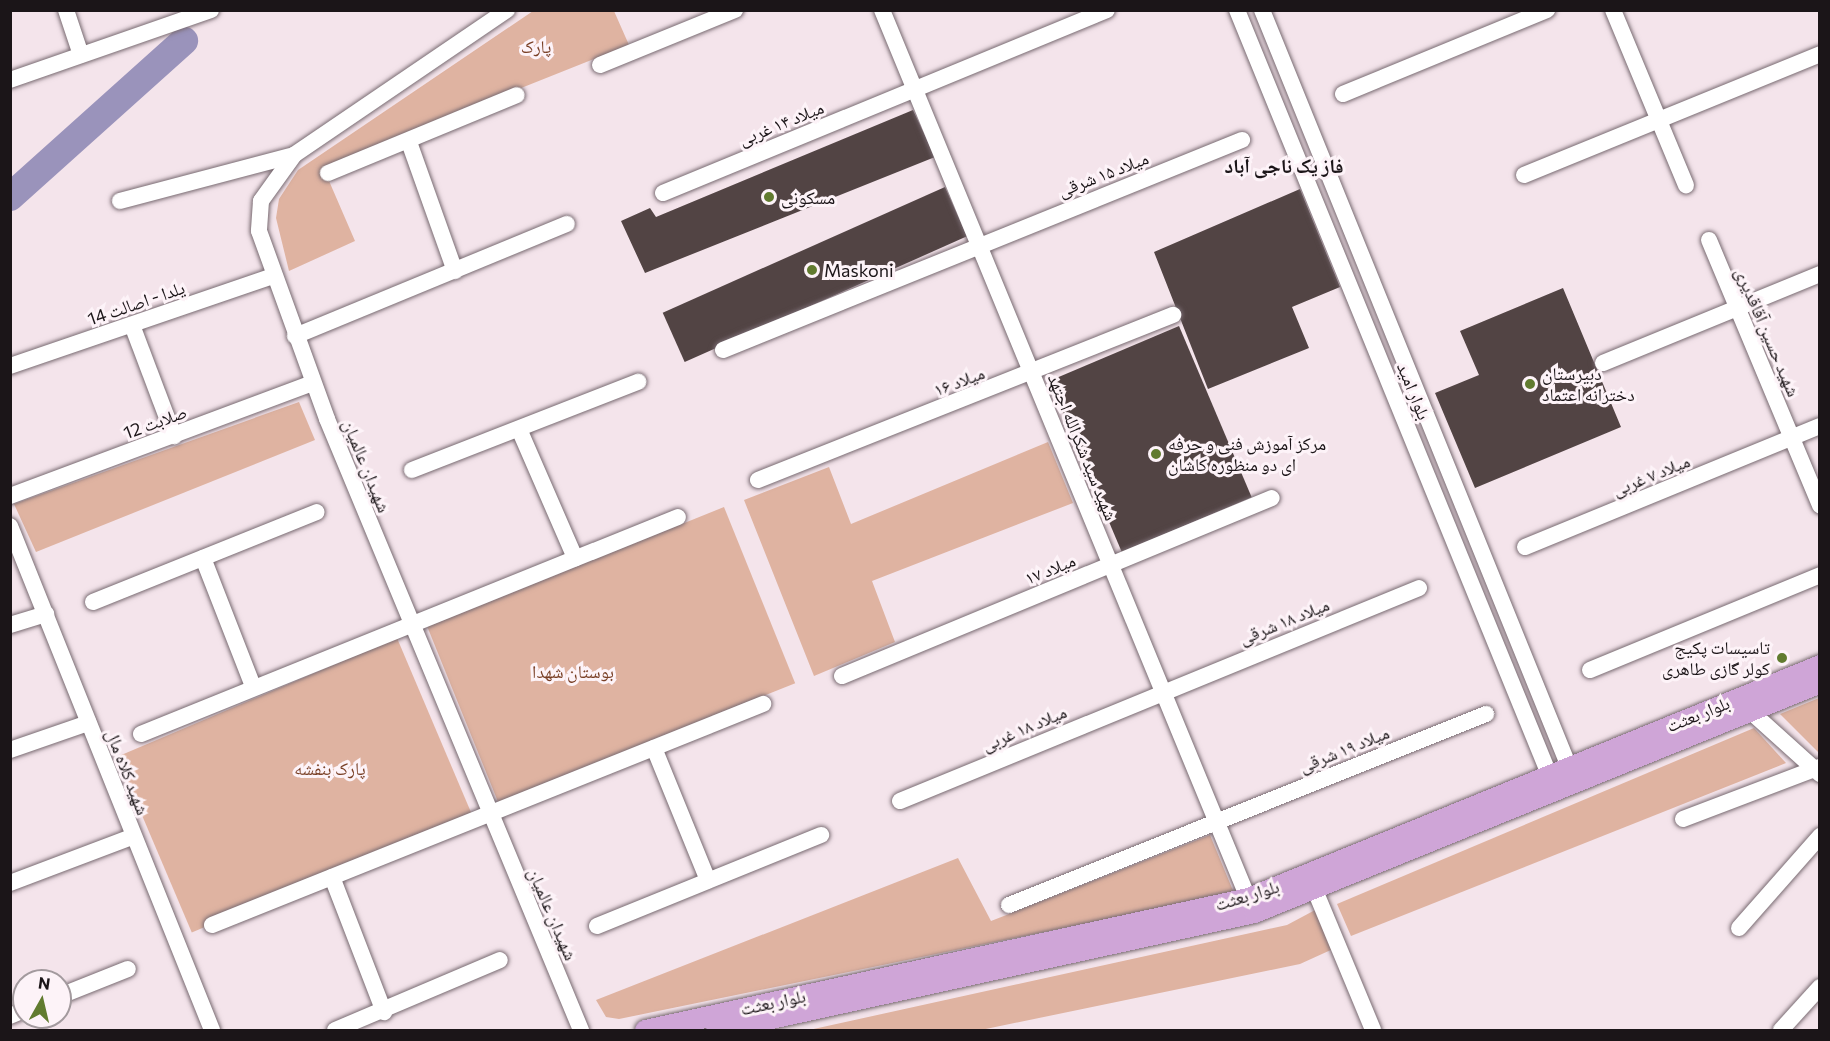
<!DOCTYPE html>
<meta charset="utf-8">
<style>
body{margin:0}
#map{position:relative;width:1830px;height:1041px;overflow:hidden;background:#f4e4eb;font-family:Commissioner,"Noto Naskh Arabic",sans-serif}
div>[style]{position:absolute}
[style*='--x']{left:calc(var(--x)*1px);top:calc(var(--y)*1px);width:calc(var(--w)*1px);rotate:calc(var(--a)*1deg)}
.green>*{inset:0;background:#dfb3a1;transform-origin:0 0}
.river>*{height:28px;margin:-14px;padding:0 14px;transform-origin:14px;border-radius:14px;background:#9a93bb}
.building>*{inset:0;background:#524444;transform-origin:0 0}
.roads{filter:drop-shadow(0 0 2px #786a71) drop-shadow(0 0 2px #786a71)}
.minor>*{height:16px;margin:-8px;padding:0 8px;transform-origin:8px;border-radius:8px;background:#fff}
.major>*{height:21px;margin:-10.5px;padding:0 10.5px;transform-origin:10.5px;border-radius:10.5px;background:#cfa5d7}
.dots>*{width:16px;height:16px;translate:-50% -50%;box-sizing:border-box;border:3px solid #fdf3f8;border-radius:50%}
span{translate:-50% -50%;white-space:nowrap;text-align:center;line-height:1.15;-webkit-text-stroke:6px #fdf3f8;paint-order:stroke}
.park-label{font-size:18px;color:#793f25}
.street-label{font-size:18px;color:#1b1518}
.poi-label{font-size:18px;color:#1b1518}
.left{translate:0 -50%;text-align:left}
.right{translate:-100% -50%;text-align:right}
.neighbourhood-label{font-size:20px;color:#1b1518;font-weight:700}
.frame{position:absolute;inset:0;border:12px solid #1b1518;pointer-events:none}
.north{position:absolute;left:12px;top:969px;width:60px;height:60px;box-sizing:border-box;background:#fdf3f8;border:2px solid #a39a9e;border-radius:50%;rotate:8deg;font-size:16px;font-weight:700;line-height:24px;text-align:center;color:#1b1518}
.north::after{content:'';display:block;margin:auto;width:21px;height:27px;background:#617b2f;clip-path:polygon(50% 0,100% 100%,50% 72%,0 100%)}
</style>
<div id="map">
<div class="green">
<div style="clip-path:polygon(533px 11px,614px 11px,629px 45px,323px 167px,355px 241px,289px 271px,276px 218px,279px 199px,298px 170px)"></div>
<div style="clip-path:polygon(299px 402px,315px 440px,36px 552px,14px 504px)"></div>
<div style="clip-path:polygon(1048px 442px,1073px 503px,872px 581px,895px 642px,814px 676px,744px 500px,829px 467px,851px 524px)"></div>
<div style="left:724px;top:507px;width:190px;height:320px;rotate:68deg"></div>
<div style="left:397px;top:638px;width:191px;height:304px;rotate:67deg"></div>
<div style="clip-path:polygon(1819px 698px,1819px 753px,1780px 714px)"></div>
<div style="clip-path:polygon(1754px 728px,1786px 763px,1351px 936px,1337px 904px)"></div>
<div style="clip-path:polygon(1210px 835px,1234px 893px,619px 1019px,606px 1017px,596px 1000px,958px 858px,991px 921px)"></div>
<div style="clip-path:polygon(1317px 909px,1333px 949px,1300px 964px,981px 1030px,809px 1030px,1287px 925px)"></div>
</div>
<div class="river">
<div style="--x:10;--y:197;--w:234;--a:-41.9"></div>
</div>
<div class="building">
<div style="clip-path:polygon(913px 110px,935px 157px,645px 273px,621px 221px,650px 208px,656px 217px)"></div>
<div style="left:945px;top:187px;width:54px;height:309px;rotate:66deg"></div>
<div style="clip-path:polygon(1300px 189px,1340px 287px,1292px 307px,1309px 348px,1208px 389px,1154px 252px)"></div>
<div style="clip-path:polygon(1563px 288px,1621px 427px,1475px 488px,1435px 393px,1479px 375px,1460px 331px)"></div>
<div style="left:1179px;top:326px;width:186px;height:141px;rotate:67deg"></div>
</div>
<div class="roads">
<div class="minor">
<div style="--x:66;--y:10;--w:47;--a:71.6"></div>
<div style="--x:507;--y:10;--w:258;--a:145.8"></div>
<div style="--x:294;--y:155;--w:57;--a:125.7"></div>
<div style="--x:261;--y:201;--w:30;--a:94"></div>
<div style="--x:259;--y:231;--w:200;--a:70.1"></div>
<div style="--x:327;--y:419;--w:662;--a:67.43"></div>
<div style="--x:882;--y:10;--w:960;--a:67.6"></div>
<div style="--x:1237;--y:10;--w:836;--a:67.79"></div>
<div style="--x:1262;--y:10;--w:830;--a:67.92"></div>
<div style="--x:1613;--y:10;--w:190;--a:67.4"></div>
<div style="--x:600;--y:65;--w:146;--a:-22.2"></div>
<div style="--x:10;--y:80;--w:213;--a:-19.2"></div>
<div style="--x:1343;--y:94;--w:221;--a:-22.4"></div>
<div style="--x:409;--y:142;--w:137;--a:70.4"></div>
<div style="--x:328;--y:173;--w:204;--a:-22.4"></div>
<div style="--x:1524;--y:175;--w:320;--a:-22.2"></div>
<div style="--x:663;--y:193;--w:480;--a:-22.4"></div>
<div style="--x:120;--y:201;--w:176;--a:-14.8"></div>
<div style="--x:1709;--y:240;--w:288;--a:67.3"></div>
<div style="--x:132;--y:325;--w:119;--a:69.3"></div>
<div style="--x:295;--y:336;--w:294;--a:-22.4"></div>
<div style="--x:723;--y:350;--w:560;--a:-22.03"></div>
<div style="--x:1603;--y:363;--w:235;--a:-22.3"></div>
<div style="--x:10;--y:366;--w:278;--a:-18.9"></div>
<div style="--x:519;--y:429;--w:141;--a:66.5"></div>
<div style="--x:412;--y:470;--w:243;--a:-21.3"></div>
<div style="--x:758;--y:480;--w:447;--a:-21.7"></div>
<div style="--x:10;--y:496;--w:323;--a:-20.5"></div>
<div style="--x:10;--y:526;--w:543;--a:68.16"></div>
<div style="--x:1525;--y:547;--w:319;--a:-22.3"></div>
<div style="--x:203;--y:558;--w:137;--a:68.7"></div>
<div style="--x:93;--y:602;--w:241;--a:-21.9"></div>
<div style="--x:10;--y:625;--w:38;--a:-17"></div>
<div style="--x:1590;--y:670;--w:249;--a:-22.4"></div>
<div style="--x:842;--y:676;--w:465;--a:-22.5"></div>
<div style="--x:1749;--y:710;--w:96;--a:42"></div>
<div style="--x:141;--y:734;--w:579;--a:-22"></div>
<div style="--x:654;--y:748;--w:143;--a:67.8"></div>
<div style="--x:10;--y:750;--w:83;--a:-19.1"></div>
<div style="--x:900;--y:801;--w:561;--a:-22.31"></div>
<div style="--x:1683;--y:819;--w:147;--a:-20.8"></div>
<div style="--x:332;--y:877;--w:145;--a:68.9"></div>
<div style="--x:10;--y:883;--w:130;--a:-20.7"></div>
<div style="--x:1314;--y:888;--w:154;--a:67.4"></div>
<div style="--x:1009;--y:905;--w:514;--a:-21.82"></div>
<div style="--x:212;--y:925;--w:594;--a:-21.86"></div>
<div style="--x:597;--y:926;--w:242;--a:-22.1"></div>
<div style="--x:1739;--y:928;--w:123;--a:-48.6"></div>
<div style="--x:60;--y:996;--w:73;--a:-21.7"></div>
<div style="--x:10;--y:1016;--w:15;--a:-23"></div>
<div style="--x:335;--y:1030;--w:179;--a:-23"></div>
<div style="--x:1781;--y:1030;--w:58;--a:-47.8"></div>
</div>
<div class="major">
<div style="--x:645;--y:1030;--w:617;--a:-12.35"></div>
<div style="--x:1248;--y:898;--w:618;--a:-22.16"></div>
<div style="--x:716;--y:1030;--w:551;--a:-12.37"></div>
<div style="--x:1254;--y:912;--w:611;--a:-22.11"></div>
</div>
</div>
<div class="dots">
<div style="left:769px;top:197px;background:#617b2f"></div>
<div style="left:812px;top:270px;background:#617b2f"></div>
<div style="left:1530px;top:384px;background:#617b2f"></div>
<div style="left:1156px;top:454px;background:#617b2f"></div>
<div style="left:1782px;top:658px;background:#617b2f"></div>
</div>
<div class="park-label">
<span style="left:536px;top:46px">پارک</span>
<span style="left:573px;top:671px">بوستان شهدا</span>
<span style="left:330px;top:768px">پارک بنفشه</span>
</div>
<div class="street-label">
<span style="left:781px;top:123px;rotate:-22deg">میلاد ۱۴ غربی</span>
<span style="left:1103px;top:174px;rotate:-21deg">میلاد ۱۵ شرقی</span>
<span style="left:136px;top:303px;rotate:-19deg">یلدا - اصالت 14</span>
<span style="left:1768px;top:332px;rotate:67deg">شهید حسین آقاقدیری</span>
<span style="left:959px;top:381px;rotate:-21deg">میلاد ۱۶</span>
<span style="left:1414px;top:391px;rotate:68deg">بلوار امید</span>
<span style="left:155px;top:422px;rotate:-20deg">صلابت 12</span>
<span style="left:1083px;top:447px;rotate:68deg">شهید سید شکرالله اجتهد</span>
<span style="left:367px;top:466px;rotate:68deg">شهیدان عالمیان</span>
<span style="left:1651px;top:475px;rotate:-22deg">میلاد ۷ غربی</span>
<span style="left:1050px;top:569px;rotate:-22deg">میلاد ۱۷</span>
<span style="left:1284px;top:621px;rotate:-22deg">میلاد ۱۸ شرقی</span>
<span style="left:1698px;top:714px;rotate:-22deg">بلوار بعثت</span>
<span style="left:1024px;top:728px;rotate:-23deg">میلاد ۱۸ غربی</span>
<span style="left:1344px;top:749px;rotate:-22deg">میلاد ۱۹ شرقی</span>
<span style="left:128px;top:772px;rotate:69deg">شهید کلاه مال</span>
<span style="left:1247px;top:895px;rotate:-17deg">بلوار بعثت</span>
<span style="left:553px;top:914px;rotate:67deg">شهیدان عالمیان</span>
<span style="left:773px;top:1002px;rotate:-12deg">بلوار بعثت</span>
</div>
<div class="poi-label">
<span class="left" style="left:781px;top:197px">مسکونی</span>
<span class="left" style="left:824px;top:270px">Maskoni</span>
<span class="left" style="left:1542px;top:384px">دبیرستان<br>دخترانه اعتماد</span>
<span class="left" style="left:1168px;top:454px">مرکز آموزش فنی و حرفه<br>ای دو منظوره کاشان</span>
<span class="right" style="left:1770px;top:658px">تاسیسات پکیج<br>کولر گازی طاهری</span>
</div>
<div class="neighbourhood-label">
<span style="left:1284px;top:165px">فاز یک ناجی آباد</span>
</div>
<div class="frame"></div>
<div class="north">N</div>
</div>
